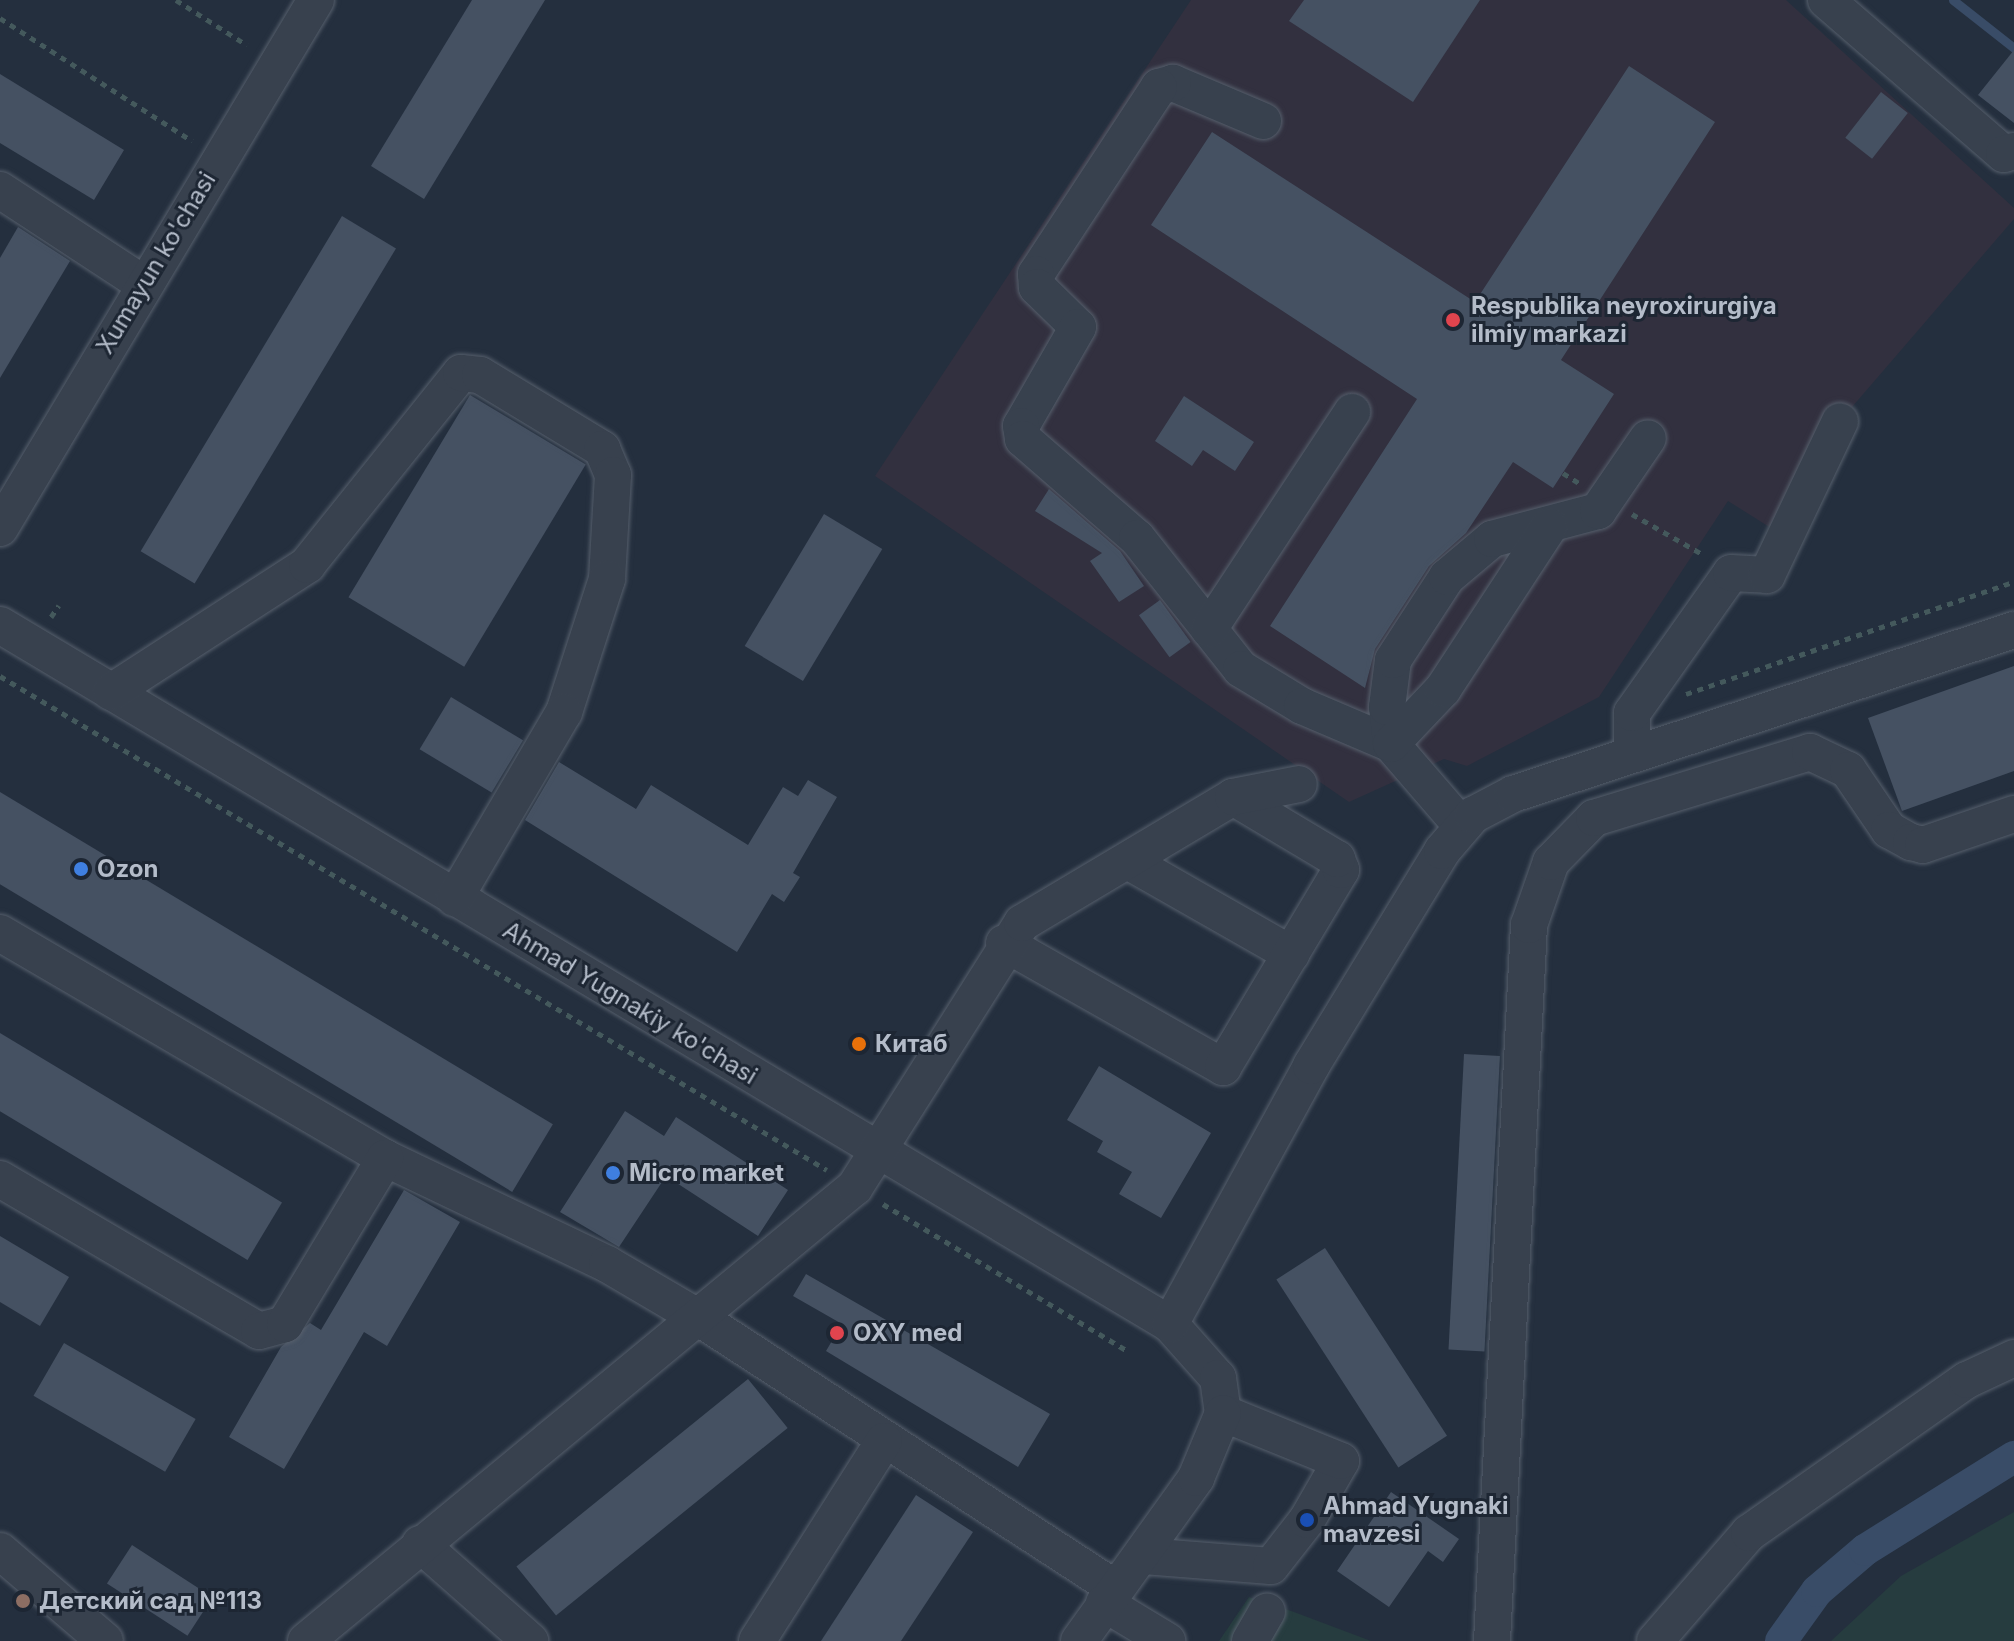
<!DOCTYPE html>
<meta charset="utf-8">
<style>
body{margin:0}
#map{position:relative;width:2014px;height:1641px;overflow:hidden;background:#242f3e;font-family:Inter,sans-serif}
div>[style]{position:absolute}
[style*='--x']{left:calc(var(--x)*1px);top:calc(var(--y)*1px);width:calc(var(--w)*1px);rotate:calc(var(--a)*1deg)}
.medical>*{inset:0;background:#32303f}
.green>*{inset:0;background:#263c3f}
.stream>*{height:9px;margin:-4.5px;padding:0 4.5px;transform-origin:4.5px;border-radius:4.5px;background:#394c67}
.canal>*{height:32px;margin:-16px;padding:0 16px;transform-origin:16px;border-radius:16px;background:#394c67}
.building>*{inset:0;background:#455162;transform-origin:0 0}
.path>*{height:5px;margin-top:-2.5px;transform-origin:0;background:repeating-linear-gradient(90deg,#44595c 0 6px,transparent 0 12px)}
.roads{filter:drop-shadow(0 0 2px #565f6c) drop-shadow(0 0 2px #565f6c)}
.minor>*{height:36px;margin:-18px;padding:0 18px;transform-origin:18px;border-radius:18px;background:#38414e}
.dots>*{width:22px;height:22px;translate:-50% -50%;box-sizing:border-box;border:4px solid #1d2633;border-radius:50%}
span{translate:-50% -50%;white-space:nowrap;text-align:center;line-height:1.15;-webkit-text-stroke:6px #1d2633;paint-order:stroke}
.street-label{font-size:24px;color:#b4bcc9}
.poi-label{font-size:24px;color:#b4bcc9;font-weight:700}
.left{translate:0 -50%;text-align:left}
</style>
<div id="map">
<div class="medical">
<div style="clip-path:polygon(1191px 0,1786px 0,2014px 208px,2014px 219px,1840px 421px,1771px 528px,1728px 501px,1599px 697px,1467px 766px,1444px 759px,1349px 802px,875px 476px)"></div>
</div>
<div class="green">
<div style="clip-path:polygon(2014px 1512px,2014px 1641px,1831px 1641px,1901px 1576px)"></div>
<div style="clip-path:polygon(1249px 1597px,1294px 1612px,1371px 1641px,1219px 1641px)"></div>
</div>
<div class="stream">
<div style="--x:1953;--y:0;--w:78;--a:38.2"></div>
</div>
<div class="canal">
<div style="--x:1781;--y:1641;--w:62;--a:-54.2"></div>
<div style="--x:1817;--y:1591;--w:63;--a:-40.5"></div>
<div style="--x:1865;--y:1550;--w:176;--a:-32"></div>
</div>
<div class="building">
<div style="clip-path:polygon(472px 0,545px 0,424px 199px,371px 166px)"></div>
<div style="clip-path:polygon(1304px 0,1480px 0,1413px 102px,1289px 21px)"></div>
<div style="clip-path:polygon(2014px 50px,2014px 123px,1978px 95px)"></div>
<div style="clip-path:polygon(1629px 66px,1715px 122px,1561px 360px,1614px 394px,1553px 488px,1513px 462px,1466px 533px,1429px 566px,1375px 649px,1365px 688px,1270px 626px,1417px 399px,1151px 225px,1212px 132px,1475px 302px)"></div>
<div style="clip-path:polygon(0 74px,124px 150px,94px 200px,0 143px)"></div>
<div style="left:1881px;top:92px;width:34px;height:58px;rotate:38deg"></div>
<div style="left:342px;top:216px;width:63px;height:391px;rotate:31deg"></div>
<div style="clip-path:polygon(18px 227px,70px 261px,0 378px,0 258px)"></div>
<div style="left:470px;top:395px;width:135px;height:236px;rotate:31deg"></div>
<div style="clip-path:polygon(1184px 396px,1254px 442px,1235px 471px,1203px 450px,1192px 466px,1155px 441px)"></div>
<div style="clip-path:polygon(1049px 489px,1120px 551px,1144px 586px,1119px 602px,1090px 561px,1102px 553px,1035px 511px)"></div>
<div style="left:824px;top:514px;width:68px;height:154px;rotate:31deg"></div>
<div style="left:1160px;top:600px;width:52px;height:26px;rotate:54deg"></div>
<div style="clip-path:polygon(2014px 666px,2014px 771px,1902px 811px,1868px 718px)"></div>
<div style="left:451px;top:697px;width:84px;height:61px;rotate:31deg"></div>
<div style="clip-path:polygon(559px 762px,636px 809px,651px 785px,748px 845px,783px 787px,798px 796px,808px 780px,837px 797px,793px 873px,800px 877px,784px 902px,772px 894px,737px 952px,525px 820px)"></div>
<div style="left:0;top:792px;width:645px;height:79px;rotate:31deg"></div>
<div style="left:0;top:1033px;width:329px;height:67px;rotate:31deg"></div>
<div style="left:1464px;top:1054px;width:36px;height:296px;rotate:3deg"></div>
<div style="clip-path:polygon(1099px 1066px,1211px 1133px,1161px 1218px,1119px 1194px,1132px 1172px,1097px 1152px,1103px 1141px,1067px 1120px)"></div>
<div style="clip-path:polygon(625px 1111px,664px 1136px,676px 1117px,788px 1190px,758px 1236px,666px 1176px,619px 1247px,560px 1212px)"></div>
<div style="clip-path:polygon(404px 1190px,460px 1222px,387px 1346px,364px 1332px,284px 1469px,229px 1437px,281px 1347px,310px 1323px,321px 1330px)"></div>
<div style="clip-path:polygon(0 1236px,69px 1277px,40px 1326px,0 1302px)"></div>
<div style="left:1325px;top:1248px;width:224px;height:58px;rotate:57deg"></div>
<div style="clip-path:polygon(806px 1274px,1050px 1414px,1018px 1467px,826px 1351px,842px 1324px,793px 1296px)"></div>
<div style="left:64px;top:1343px;width:152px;height:61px;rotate:30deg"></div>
<div style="left:748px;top:1379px;width:63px;height:298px;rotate:51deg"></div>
<div style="clip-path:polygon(1391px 1492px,1459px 1539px,1443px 1562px,1428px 1551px,1389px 1607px,1337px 1571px)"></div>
<div style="clip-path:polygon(916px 1495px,973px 1532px,901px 1641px,821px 1641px)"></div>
<div style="left:132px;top:1545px;width:96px;height:46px;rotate:33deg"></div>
</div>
<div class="path">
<div style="--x:176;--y:0;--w:84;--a:32.4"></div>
<div style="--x:0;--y:18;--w:228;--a:32.6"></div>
<div style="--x:1563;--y:473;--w:19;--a:32"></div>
<div style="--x:1632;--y:514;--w:83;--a:29.7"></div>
<div style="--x:51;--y:617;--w:14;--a:-56"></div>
<div style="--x:0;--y:676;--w:963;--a:30.85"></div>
<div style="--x:1686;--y:694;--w:347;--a:-18.9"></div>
<div style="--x:883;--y:1204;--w:283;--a:31"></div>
</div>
<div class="roads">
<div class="minor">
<div style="--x:1826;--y:0;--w:235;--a:40.9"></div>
<div style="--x:2004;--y:154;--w:10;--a:-17"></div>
<div style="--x:1263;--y:121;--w:98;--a:-157.1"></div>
<div style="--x:1173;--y:83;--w:15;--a:164"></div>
<div style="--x:1159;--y:87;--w:224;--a:123.3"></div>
<div style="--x:1036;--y:274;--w:13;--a:86"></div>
<div style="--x:1037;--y:287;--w:57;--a:44.3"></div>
<div style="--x:1078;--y:327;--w:114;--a:119.9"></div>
<div style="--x:1021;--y:426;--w:13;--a:81"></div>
<div style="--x:1023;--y:439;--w:151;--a:41"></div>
<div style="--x:1137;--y:538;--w:167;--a:51.6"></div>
<div style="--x:1241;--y:669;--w:71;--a:31.2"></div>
<div style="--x:1302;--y:706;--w:97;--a:23.1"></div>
<div style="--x:1391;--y:744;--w:107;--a:49.2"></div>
<div style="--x:0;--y:190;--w:170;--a:33.2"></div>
<div style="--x:0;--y:528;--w:615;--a:-59.1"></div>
<div style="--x:0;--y:625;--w:1363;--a:30.86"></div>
<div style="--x:1170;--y:1324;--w:72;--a:48.4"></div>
<div style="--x:1218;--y:1378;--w:35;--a:82"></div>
<div style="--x:1209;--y:629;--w:260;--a:-56.6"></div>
<div style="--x:111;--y:692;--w:234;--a:-32.9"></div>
<div style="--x:307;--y:565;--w:246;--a:-51.3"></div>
<div style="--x:461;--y:373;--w:19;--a:6"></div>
<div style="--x:480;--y:375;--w:143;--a:31.2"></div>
<div style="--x:602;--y:449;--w:28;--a:67"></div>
<div style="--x:613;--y:475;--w:104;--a:93.3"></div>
<div style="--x:607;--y:579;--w:140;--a:107.9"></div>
<div style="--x:564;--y:712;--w:216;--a:120.4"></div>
<div style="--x:1391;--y:744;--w:37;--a:-96"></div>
<div style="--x:1387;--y:707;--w:47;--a:-82.7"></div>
<div style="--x:1393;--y:660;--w:99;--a:-57"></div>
<div style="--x:1447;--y:577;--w:59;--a:-40.2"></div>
<div style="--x:1492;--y:539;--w:110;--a:-14.8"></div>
<div style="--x:1598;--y:511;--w:88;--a:-55.6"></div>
<div style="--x:1391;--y:744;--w:76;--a:-46.6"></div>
<div style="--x:1443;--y:689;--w:194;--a:-56.8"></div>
<div style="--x:1632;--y:754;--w:41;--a:-90"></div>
<div style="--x:1632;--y:713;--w:171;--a:-54.7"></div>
<div style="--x:1731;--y:573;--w:36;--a:3"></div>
<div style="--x:1767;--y:575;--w:170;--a:-64.6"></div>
<div style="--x:1128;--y:861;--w:188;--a:29.7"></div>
<div style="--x:0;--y:933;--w:446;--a:30.3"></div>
<div style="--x:385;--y:1158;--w:246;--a:25.5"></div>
<div style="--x:607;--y:1264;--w:107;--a:30.4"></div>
<div style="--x:699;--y:1318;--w:495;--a:33"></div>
<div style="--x:1004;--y:943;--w:252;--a:29.5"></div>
<div style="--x:1223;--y:1067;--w:230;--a:-59.1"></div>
<div style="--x:1341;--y:870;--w:12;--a:-110"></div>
<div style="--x:1337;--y:859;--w:121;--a:-149.2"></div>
<div style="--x:0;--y:1179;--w:300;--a:30.4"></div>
<div style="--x:259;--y:1331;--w:27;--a:-15"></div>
<div style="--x:285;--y:1324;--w:194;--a:-58.9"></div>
<div style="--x:1170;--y:1324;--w:294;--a:-61.3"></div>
<div style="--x:1311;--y:1066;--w:252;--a:-58.6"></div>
<div style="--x:1442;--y:851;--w:48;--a:-49.3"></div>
<div style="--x:1473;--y:815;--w:45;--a:-27.7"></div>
<div style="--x:1513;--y:794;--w:527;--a:-18.13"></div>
<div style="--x:420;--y:1544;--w:147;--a:41.4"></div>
<div style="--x:0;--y:1551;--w:138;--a:40.6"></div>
<div style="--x:1144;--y:1556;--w:127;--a:4.5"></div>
<div style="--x:1271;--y:1566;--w:58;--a:-52"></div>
<div style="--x:1307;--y:1520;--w:68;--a:-60"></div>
<div style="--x:1341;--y:1461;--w:127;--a:-157.9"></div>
<div style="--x:1104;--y:1603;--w:74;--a:31.1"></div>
<div style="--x:306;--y:1641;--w:712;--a:-39.59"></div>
<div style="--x:855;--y:1187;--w:312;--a:-57.7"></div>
<div style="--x:1022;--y:923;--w:246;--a:-30.8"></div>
<div style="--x:1233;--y:797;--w:67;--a:-11.1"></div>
<div style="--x:757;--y:1641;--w:237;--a:-57.6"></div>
<div style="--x:1079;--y:1641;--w:201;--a:-54.3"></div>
<div style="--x:1196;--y:1478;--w:70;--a:-67.4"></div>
<div style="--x:1250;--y:1641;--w:34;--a:-60"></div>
<div style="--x:1492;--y:1641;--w:717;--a:-87.04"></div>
<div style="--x:1529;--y:925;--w:67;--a:-70.8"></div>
<div style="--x:1551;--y:862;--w:62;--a:-45.7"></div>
<div style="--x:1594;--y:818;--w:226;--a:-17"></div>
<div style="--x:1810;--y:752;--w:42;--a:25.3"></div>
<div style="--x:1848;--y:770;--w:73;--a:55.7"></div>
<div style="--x:1889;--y:830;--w:25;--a:29"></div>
<div style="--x:1911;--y:842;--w:12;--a:14"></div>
<div style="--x:1923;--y:845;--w:96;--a:-18.8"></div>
<div style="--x:1655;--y:1641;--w:143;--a:-49"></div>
<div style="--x:1749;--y:1533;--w:266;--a:-35.1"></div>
<div style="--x:1967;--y:1380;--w:52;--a:-25.1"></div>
</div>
</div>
<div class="dots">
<div style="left:1453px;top:320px;background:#e0444e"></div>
<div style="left:81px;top:869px;background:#3f7fe0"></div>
<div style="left:859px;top:1044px;background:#e8710a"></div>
<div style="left:613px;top:1173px;background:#3f7fe0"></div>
<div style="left:837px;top:1333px;background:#e0444e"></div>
<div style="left:1307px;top:1520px;background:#1a4fb4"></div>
<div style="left:23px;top:1601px;background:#8d6e63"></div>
</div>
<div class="street-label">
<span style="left:156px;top:263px;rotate:-59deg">Xumayun ko'chasi</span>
<span style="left:630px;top:1003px;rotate:31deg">Ahmad Yugnakiy ko'chasi</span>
</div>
<div class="poi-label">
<span class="left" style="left:1471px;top:320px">Respublika neyroxirurgiya<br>ilmiy markazi</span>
<span class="left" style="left:97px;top:869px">Ozon</span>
<span class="left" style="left:875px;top:1044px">Китаб</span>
<span class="left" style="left:629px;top:1173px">Micro market</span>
<span class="left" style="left:853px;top:1333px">OXY med</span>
<span class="left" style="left:1323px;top:1520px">Ahmad Yugnaki<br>mavzesi</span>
<span class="left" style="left:39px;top:1601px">Детский сад №113</span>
</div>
</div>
